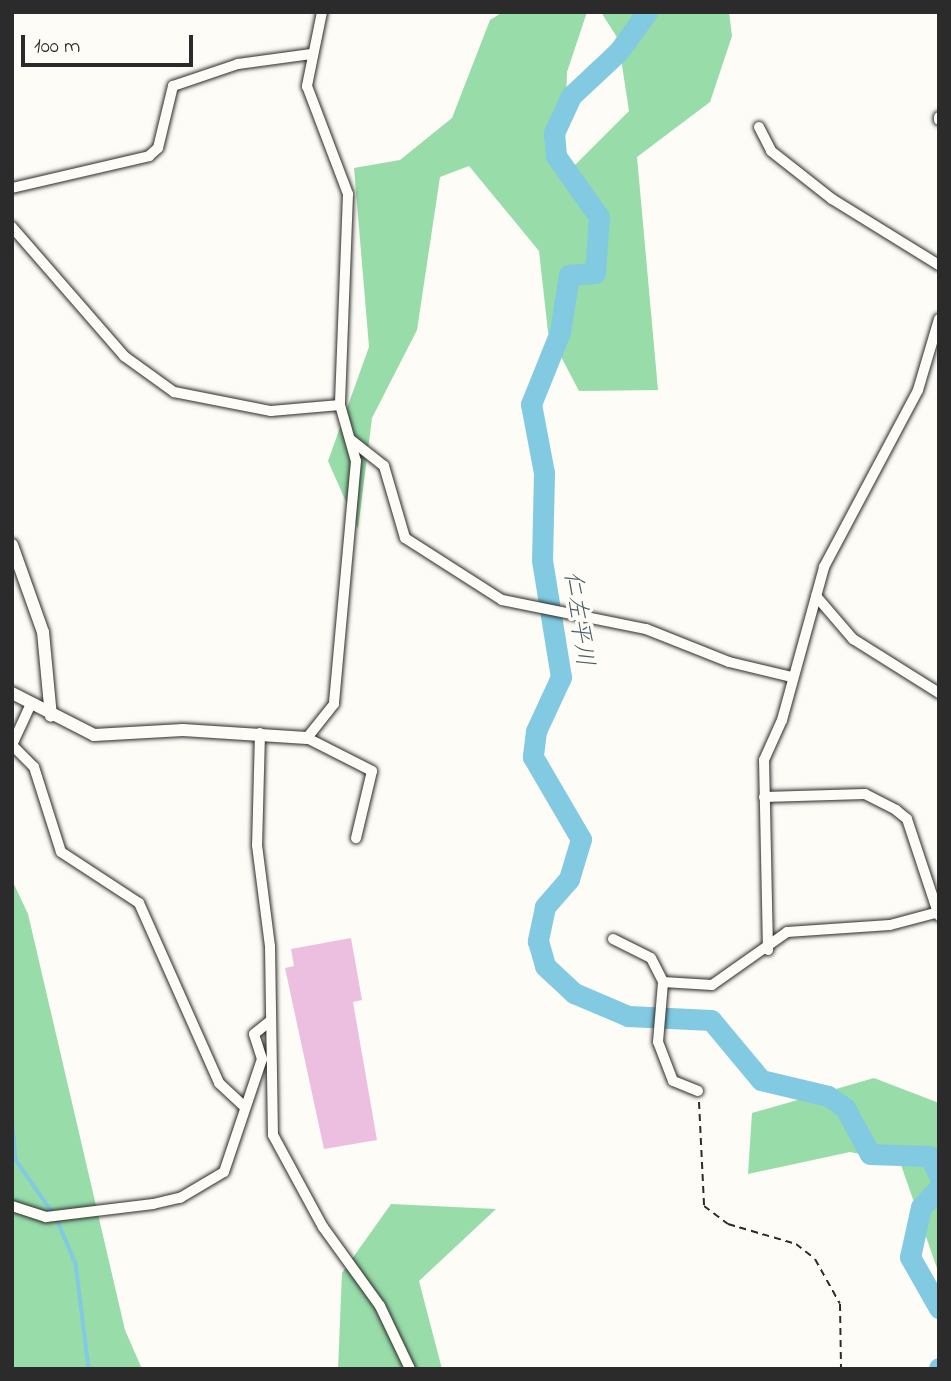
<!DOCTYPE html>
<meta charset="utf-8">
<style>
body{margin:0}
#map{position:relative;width:951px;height:1381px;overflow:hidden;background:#fdfcf7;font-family:"Indie Flower","Klee One",sans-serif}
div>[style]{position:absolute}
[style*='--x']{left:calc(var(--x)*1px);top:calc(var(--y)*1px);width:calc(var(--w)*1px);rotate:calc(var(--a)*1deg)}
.green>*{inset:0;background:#97dca9}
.stream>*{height:3.5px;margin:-1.75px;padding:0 1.75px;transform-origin:1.75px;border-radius:1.75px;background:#81cae1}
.river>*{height:21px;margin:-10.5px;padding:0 10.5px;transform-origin:10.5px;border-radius:10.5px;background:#81cae1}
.building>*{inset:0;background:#ecbee0}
.path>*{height:2px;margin-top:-1px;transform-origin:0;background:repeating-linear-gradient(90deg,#2b2b2b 0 7px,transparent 0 12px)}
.roads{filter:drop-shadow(0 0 2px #2b2b2b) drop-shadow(0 0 2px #2b2b2b)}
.minor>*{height:10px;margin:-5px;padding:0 5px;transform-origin:5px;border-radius:5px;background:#fdfcf7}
.tertiary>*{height:12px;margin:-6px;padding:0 6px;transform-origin:6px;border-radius:6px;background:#fdfcf7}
span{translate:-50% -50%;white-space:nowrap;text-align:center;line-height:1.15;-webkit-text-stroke:7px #fdfcf7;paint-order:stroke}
.water-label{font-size:24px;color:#455b62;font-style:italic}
.frame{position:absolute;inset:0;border:14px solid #2b2b2b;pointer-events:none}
.scale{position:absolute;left:21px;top:35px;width:172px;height:32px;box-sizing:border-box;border:4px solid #2b2b2b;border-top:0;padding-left:9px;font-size:21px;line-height:24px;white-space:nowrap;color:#2b2b2b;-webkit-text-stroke:5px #fdfcf7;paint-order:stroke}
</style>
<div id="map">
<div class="green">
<div style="clip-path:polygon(503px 12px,587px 12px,567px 72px,564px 176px,629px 111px,618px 39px,601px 12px,729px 12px,732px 36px,710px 102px,637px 157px,658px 390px,579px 391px,548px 332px,539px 251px,469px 166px,440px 177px,417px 330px,372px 418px,358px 529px,328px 461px,369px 347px,354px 168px,400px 160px,452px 118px,490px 20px)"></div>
<div style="clip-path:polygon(12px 880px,28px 914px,125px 1330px,142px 1369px,12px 1369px)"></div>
<div style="clip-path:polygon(874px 1078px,939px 1103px,939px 1274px,900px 1162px,850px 1152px,748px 1174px,752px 1113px)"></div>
<div style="clip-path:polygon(391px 1204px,496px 1209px,419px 1281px,442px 1369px,338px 1369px,342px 1273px)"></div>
</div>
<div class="stream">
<div style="--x:12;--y:1115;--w:45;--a:84.9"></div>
<div style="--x:16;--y:1160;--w:65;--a:55.1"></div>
<div style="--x:57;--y:1219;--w:49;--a:67.1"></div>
<div style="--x:76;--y:1264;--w:106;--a:82.9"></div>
</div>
<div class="river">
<div style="--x:647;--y:12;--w:48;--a:125.7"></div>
<div style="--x:619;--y:51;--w:66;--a:136.8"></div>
<div style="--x:571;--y:96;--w:41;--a:114.7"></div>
<div style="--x:554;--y:133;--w:23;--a:85"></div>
<div style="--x:556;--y:156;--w:75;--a:54.8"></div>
<div style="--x:599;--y:217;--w:56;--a:94.1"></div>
<div style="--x:595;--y:273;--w:26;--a:176"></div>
<div style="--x:569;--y:275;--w:58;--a:99"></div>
<div style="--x:560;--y:332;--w:78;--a:111.9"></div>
<div style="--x:531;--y:404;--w:70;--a:79.3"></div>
<div style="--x:544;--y:473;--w:87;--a:91.3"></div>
<div style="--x:542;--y:560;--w:119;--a:80.8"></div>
<div style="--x:561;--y:677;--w:60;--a:114.8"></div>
<div style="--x:536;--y:731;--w:26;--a:97"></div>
<div style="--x:533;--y:757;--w:95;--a:59.7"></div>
<div style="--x:581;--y:839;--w:42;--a:106.7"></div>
<div style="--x:569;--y:879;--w:37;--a:131"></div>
<div style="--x:545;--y:907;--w:35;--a:102"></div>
<div style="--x:538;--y:941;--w:26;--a:74"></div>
<div style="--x:545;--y:966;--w:40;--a:43"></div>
<div style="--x:574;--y:993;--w:59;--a:23.1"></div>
<div style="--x:628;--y:1016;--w:83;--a:2.8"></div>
<div style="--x:711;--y:1020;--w:78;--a:50.2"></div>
<div style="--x:761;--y:1080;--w:69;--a:13.4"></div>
<div style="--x:828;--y:1096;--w:21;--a:35"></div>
<div style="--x:845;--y:1108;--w:52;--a:61.5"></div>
<div style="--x:870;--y:1154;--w:60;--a:1.9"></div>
<div style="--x:930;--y:1156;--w:22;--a:66"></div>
<div style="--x:939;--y:1188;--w:26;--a:133"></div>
<div style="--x:921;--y:1207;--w:51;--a:102.4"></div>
<div style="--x:910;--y:1257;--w:59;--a:60.4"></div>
<div style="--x:939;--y:1369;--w:1;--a:-90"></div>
</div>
<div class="building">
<div style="clip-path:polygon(351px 938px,362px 1000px,353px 1002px,377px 1140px,324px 1149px,285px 968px,294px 966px,291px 949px)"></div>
</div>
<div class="path">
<div style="--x:699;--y:1102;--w:104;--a:87.2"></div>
<div style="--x:704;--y:1206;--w:30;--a:37"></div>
<div style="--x:728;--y:1224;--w:71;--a:16.4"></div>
<div style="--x:796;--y:1244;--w:24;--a:38"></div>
<div style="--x:815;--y:1259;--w:51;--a:60.9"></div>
<div style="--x:840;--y:1304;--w:65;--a:89.1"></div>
</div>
<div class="roads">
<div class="minor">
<div style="--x:322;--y:12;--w:76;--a:101.5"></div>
<div style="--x:307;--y:86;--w:116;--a:69.2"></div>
<div style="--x:348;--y:194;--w:211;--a:92.2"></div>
<div style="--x:340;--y:405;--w:58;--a:74.1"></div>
<div style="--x:356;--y:461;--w:244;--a:95.2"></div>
<div style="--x:334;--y:704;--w:43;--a:128.5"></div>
<div style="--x:307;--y:738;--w:73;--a:26.9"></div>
<div style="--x:372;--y:771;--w:69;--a:103.4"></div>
<div style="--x:939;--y:117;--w:3;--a:90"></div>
<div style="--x:759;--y:127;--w:27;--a:63"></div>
<div style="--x:771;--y:151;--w:78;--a:38.2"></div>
<div style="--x:832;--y:199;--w:126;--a:31.7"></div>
<div style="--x:12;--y:188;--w:141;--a:-13.1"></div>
<div style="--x:149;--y:156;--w:12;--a:-42"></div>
<div style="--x:158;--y:148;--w:64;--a:-76.4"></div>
<div style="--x:173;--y:86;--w:69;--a:-18.7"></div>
<div style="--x:238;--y:64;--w:74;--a:-7.8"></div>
<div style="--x:12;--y:227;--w:171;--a:49"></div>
<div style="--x:124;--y:356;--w:62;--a:35.8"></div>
<div style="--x:174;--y:392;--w:99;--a:11.1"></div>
<div style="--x:271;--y:411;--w:69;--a:-5"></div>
<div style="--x:351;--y:440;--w:42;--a:38.2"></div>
<div style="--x:384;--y:466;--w:75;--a:73.7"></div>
<div style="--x:405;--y:538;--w:115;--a:32.6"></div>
<div style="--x:502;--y:600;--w:147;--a:11.4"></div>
<div style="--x:646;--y:629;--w:89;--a:21.7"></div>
<div style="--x:729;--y:662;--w:65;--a:13.4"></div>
<div style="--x:816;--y:596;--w:57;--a:49.3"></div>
<div style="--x:853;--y:639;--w:102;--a:32.1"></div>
<div style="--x:260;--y:733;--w:112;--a:91.5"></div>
<div style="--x:257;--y:845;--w:102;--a:82.7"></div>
<div style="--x:270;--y:946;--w:189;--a:89.1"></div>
<div style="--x:273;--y:1135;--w:105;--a:61.5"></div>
<div style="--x:323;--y:1227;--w:97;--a:54.2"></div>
<div style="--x:380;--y:1306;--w:70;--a:64.5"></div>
<div style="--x:12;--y:745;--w:31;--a:45"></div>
<div style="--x:34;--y:767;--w:89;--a:72.4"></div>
<div style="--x:61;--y:852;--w:93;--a:33.2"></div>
<div style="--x:139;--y:903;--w:197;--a:66"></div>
<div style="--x:219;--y:1083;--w:33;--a:43"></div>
<div style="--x:12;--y:745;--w:43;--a:-65.2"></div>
<div style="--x:764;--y:797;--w:101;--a:-1.7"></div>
<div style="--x:865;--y:794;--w:35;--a:27"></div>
<div style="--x:896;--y:810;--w:14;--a:39"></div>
<div style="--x:907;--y:819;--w:102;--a:71.7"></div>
<div style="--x:613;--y:939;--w:42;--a:26.6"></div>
<div style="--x:651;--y:958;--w:27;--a:63"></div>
<div style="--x:768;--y:950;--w:190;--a:-91.2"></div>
<div style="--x:764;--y:760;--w:44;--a:-65.8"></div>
<div style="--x:782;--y:720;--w:159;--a:-74.6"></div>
<div style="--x:824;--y:567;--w:200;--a:-62"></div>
<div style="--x:918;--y:390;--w:74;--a:-73.5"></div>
<div style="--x:698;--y:1091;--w:27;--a:-158"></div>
<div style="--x:673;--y:1081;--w:42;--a:-111"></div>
<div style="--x:658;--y:1042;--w:60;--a:-85.2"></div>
<div style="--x:663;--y:982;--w:49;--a:3.5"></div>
<div style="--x:712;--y:985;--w:92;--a:-35.2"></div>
<div style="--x:787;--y:932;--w:103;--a:-3.9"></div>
<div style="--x:890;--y:925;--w:51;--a:-14.9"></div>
<div style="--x:12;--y:1206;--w:36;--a:18"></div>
<div style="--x:46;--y:1217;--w:108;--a:-6.9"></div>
<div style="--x:153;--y:1204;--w:28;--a:-13"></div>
<div style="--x:180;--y:1198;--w:51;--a:-30.6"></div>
<div style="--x:224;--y:1172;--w:119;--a:-71.4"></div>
<div style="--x:262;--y:1059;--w:26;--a:-108"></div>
<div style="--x:254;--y:1034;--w:21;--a:-39"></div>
</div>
<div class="tertiary">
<div style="--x:12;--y:545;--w:92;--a:70.4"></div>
<div style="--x:43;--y:632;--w:84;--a:84.6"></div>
<div style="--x:12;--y:693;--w:92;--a:27.1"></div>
<div style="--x:94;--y:735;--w:89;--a:-3.2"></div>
<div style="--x:183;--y:730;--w:124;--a:3.7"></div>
</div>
</div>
<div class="water-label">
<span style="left:577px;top:619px;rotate:82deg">仁左平川</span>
</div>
<div class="frame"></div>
<div class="scale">100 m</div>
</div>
